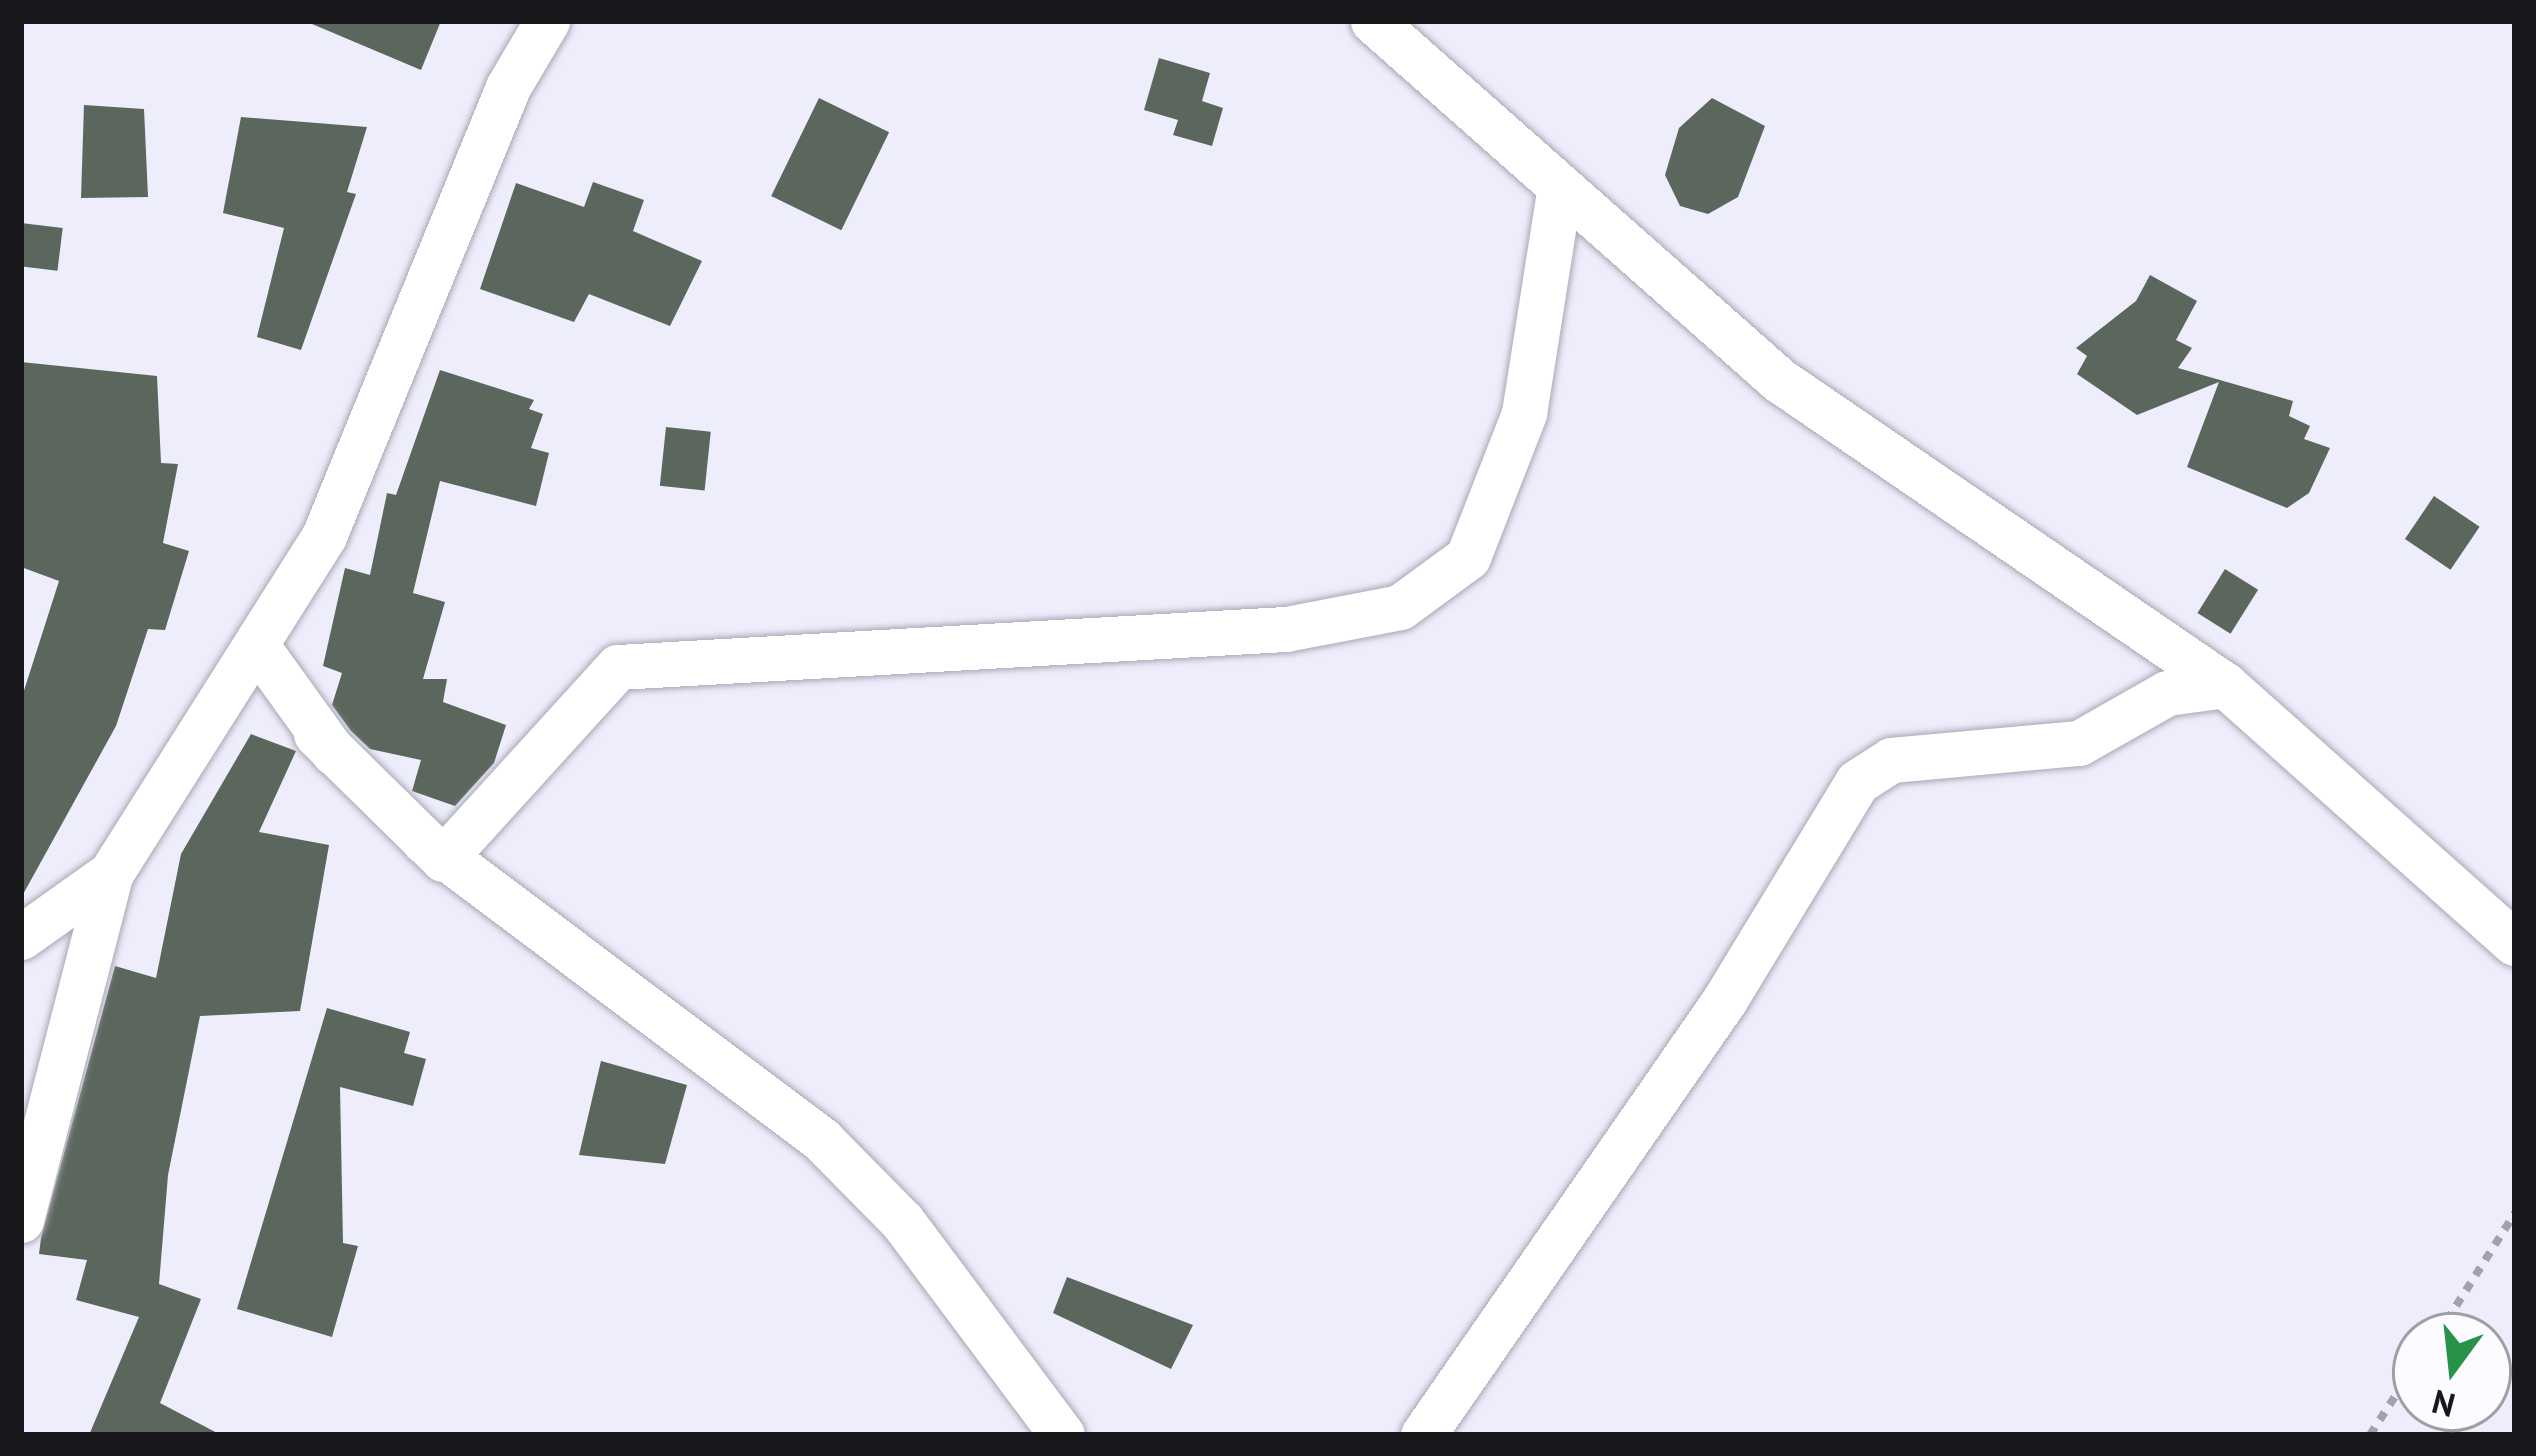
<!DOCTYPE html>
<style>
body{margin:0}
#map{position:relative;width:2536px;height:1456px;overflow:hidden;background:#eeedfc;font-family:"PT Sans",sans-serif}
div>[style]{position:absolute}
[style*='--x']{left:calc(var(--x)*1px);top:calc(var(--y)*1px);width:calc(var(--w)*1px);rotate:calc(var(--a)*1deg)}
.building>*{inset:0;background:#5b665c;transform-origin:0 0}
.path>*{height:8px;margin-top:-4px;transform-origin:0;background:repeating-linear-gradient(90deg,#a2a1ac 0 9px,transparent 0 18px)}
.roads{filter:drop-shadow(0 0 3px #aaa8b6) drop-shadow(0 0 3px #aaa8b6)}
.minor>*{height:45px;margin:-22.5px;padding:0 22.5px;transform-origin:22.5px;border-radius:22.5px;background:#fff}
span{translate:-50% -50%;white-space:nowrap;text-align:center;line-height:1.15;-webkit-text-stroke:12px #fcfbff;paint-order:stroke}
.frame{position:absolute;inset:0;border:24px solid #17171c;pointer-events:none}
.north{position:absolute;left:2392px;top:1312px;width:120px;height:120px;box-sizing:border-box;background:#fcfbff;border:3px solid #a0a0a4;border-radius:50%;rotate:195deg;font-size:33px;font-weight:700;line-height:48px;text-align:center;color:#17171c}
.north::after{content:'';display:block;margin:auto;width:42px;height:54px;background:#289249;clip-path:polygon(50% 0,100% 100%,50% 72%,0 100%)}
</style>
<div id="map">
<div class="building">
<div style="clip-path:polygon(305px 21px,441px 21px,421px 70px)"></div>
<div style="clip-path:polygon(1159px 58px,1210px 73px,1202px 101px,1223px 108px,1212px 146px,1173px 135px,1178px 120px,1144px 110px)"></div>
<div style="left:819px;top:98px;width:78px;height:109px;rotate:26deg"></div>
<div style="clip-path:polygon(1712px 98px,1765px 126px,1738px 197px,1708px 214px,1680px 206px,1665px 175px,1679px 128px)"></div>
<div style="clip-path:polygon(84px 105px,144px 109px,148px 197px,81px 198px)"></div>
<div style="clip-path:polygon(241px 117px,367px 127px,347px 192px,356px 194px,301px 350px,257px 337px,284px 228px,223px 213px)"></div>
<div style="clip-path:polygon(593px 182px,644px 200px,633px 231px,702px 261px,670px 326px,589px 294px,574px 322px,480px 289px,516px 183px,584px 207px)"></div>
<div style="left:21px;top:223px;width:42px;height:43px;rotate:7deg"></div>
<div style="clip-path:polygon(2150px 275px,2197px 301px,2176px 340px,2192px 348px,2178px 368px,2293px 401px,2289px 416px,2310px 426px,2304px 439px,2330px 448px,2309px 493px,2287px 508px,2187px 467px,2219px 382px,2137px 415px,2077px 374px,2087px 356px,2076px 348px,2136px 301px)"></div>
<div style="clip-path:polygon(21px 362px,157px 376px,161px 463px,178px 464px,163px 543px,189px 551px,165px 630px,148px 629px,116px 726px,21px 898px,21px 700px,59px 581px,21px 567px)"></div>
<div style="clip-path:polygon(440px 370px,534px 400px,529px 409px,543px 414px,531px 448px,549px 453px,536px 506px,440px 481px,413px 593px,445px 602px,423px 679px,447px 679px,443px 702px,506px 725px,494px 763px,455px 806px,412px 791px,421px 760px,370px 749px,351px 731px,332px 705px,342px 673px,323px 666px,345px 568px,370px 575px,387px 493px,396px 495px)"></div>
<div style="left:666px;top:427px;width:45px;height:59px;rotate:6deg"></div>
<div style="left:2434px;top:496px;width:55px;height:52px;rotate:34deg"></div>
<div style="left:2225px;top:569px;width:39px;height:52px;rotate:32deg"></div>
<div style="clip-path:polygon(251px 734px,296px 751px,259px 832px,329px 845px,300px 1011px,200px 1016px,168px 1175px,159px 1284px,201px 1299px,160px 1403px,221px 1435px,89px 1435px,139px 1317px,76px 1300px,87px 1260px,39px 1254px,41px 1238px,115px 966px,156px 978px,181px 854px)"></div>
<div style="clip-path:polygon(327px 1008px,410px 1032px,404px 1053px,426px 1059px,413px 1106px,340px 1087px,343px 1243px,358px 1246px,332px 1337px,237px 1309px)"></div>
<div style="clip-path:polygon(601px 1061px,687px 1085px,665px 1164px,579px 1155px)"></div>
<div style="clip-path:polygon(1067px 1277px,1193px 1325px,1171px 1369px,1053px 1313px)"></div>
</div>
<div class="path">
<div style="--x:2437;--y:1336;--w:146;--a:-57.6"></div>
<div style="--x:2370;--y:1435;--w:85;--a:-57.1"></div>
</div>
<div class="roads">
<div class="minor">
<div style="--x:1373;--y:21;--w:542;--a:41.48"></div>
<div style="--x:1779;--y:380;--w:540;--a:34.37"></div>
<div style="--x:2225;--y:685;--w:388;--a:41.7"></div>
<div style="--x:259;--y:649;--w:128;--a:54.2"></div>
<div style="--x:316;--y:734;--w:178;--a:44.5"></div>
<div style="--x:443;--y:859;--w:260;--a:-47.7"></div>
<div style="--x:618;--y:667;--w:669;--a:-3.26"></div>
<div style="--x:1286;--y:629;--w:116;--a:-10.9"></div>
<div style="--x:1400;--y:607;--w:84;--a:-36.3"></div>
<div style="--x:1468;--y:557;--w:155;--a:-68.7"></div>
<div style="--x:1524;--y:413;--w:225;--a:-81"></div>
<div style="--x:424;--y:841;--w:498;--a:36.9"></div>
<div style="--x:822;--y:1140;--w:114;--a:45.4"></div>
<div style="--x:902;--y:1221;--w:267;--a:53.2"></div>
<div style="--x:21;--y:937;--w:110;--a:-35.4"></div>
<div style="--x:21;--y:1220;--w:358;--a:-75.5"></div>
<div style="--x:111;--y:873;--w:399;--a:-57.7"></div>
<div style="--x:324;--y:536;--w:485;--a:-67.7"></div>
<div style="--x:508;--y:87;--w:77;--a:-59.4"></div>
<div style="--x:1423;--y:1435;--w:528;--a:-55.26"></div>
<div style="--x:1724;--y:1001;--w:256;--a:-58.7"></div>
<div style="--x:1857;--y:782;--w:40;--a:-32.9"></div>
<div style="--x:1891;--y:760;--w:189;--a:-5.2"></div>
<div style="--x:2079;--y:743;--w:101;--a:-29.6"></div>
<div style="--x:2167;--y:693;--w:59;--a:-7.9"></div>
</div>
</div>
<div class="frame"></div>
<div class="north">N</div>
</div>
